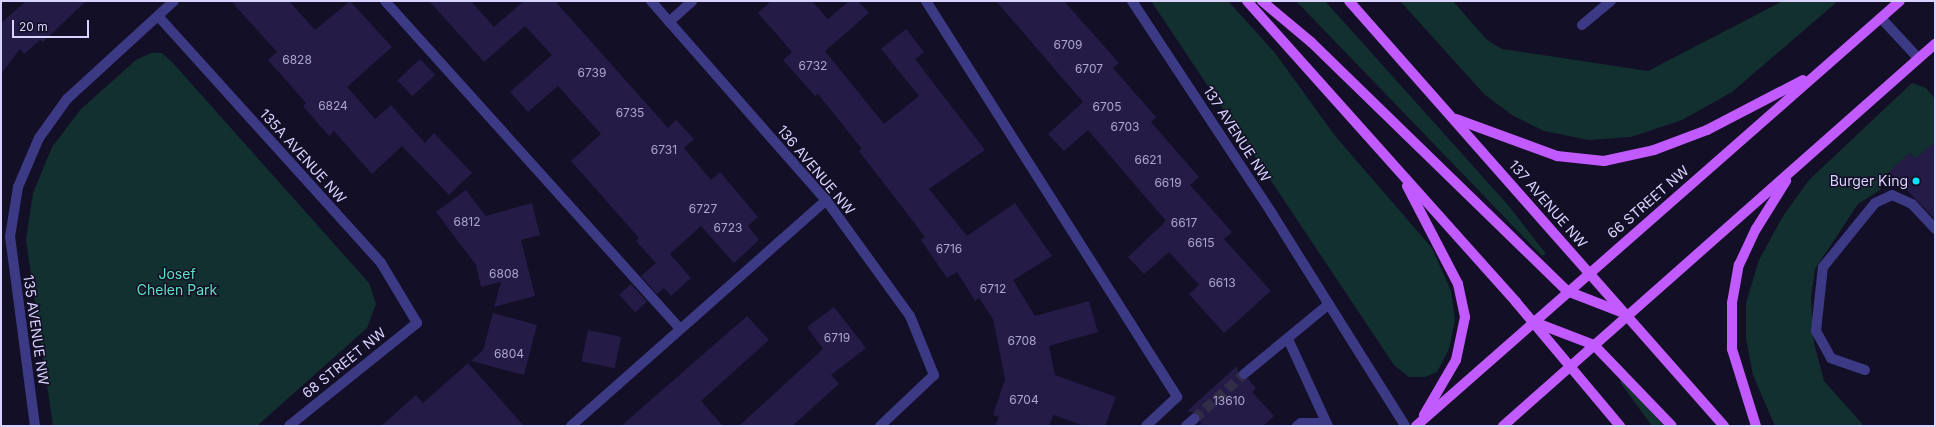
<!DOCTYPE html>
<style>
body{margin:0}
#map{position:relative;width:1936px;height:427px;overflow:hidden;background:#130f26;font-family:Inter,sans-serif}
div>[style]{position:absolute}
[style*='--x']{left:calc(var(--x)*1px);top:calc(var(--y)*1px);width:calc(var(--w)*1px);rotate:calc(var(--a)*1deg)}
.green>*{inset:0;background:#12302f}
.building>*{inset:0;background:#241b47;transform-origin:0 0}
.minor-tunnel>*{height:10px;margin-top:-5px;transform-origin:0;background:repeating-linear-gradient(90deg,#312d47 0 10px,transparent 0 15px)}
.minor>*{height:10px;margin:-5px;padding:0 5px;transform-origin:5px;border-radius:5px;background:#3d3a85}
.major>*{height:10px;margin:-5px;padding:0 5px;transform-origin:5px;border-radius:5px;background:#c25bff}
.dots>*{width:11px;height:11px;translate:-50% -50%;box-sizing:border-box;border:2px solid #130f26;border-radius:50%}
span{translate:-50% -50%;white-space:nowrap;text-align:center;line-height:1.15;-webkit-text-stroke:3px #130f26;paint-order:stroke}
.number-label{font-size:12px;color:#aca6d1}
.number-label span{-webkit-text-stroke-width:0}
.street-label{font-size:14px;color:#d9d4ff}
.poi-label{font-size:14px;color:#d9d4ff}
.right{translate:-100% -50%;text-align:right}
.park-label{font-size:14px;color:#5fe0c0}
.frame{position:absolute;inset:0;border:2px solid #d9d4ff;pointer-events:none}
.scale{position:absolute;left:12px;top:20px;width:77px;height:18px;box-sizing:border-box;border:2px solid #d9d4ff;border-top:0;padding-left:5px;font-size:12px;line-height:14px;white-space:nowrap;color:#d9d4ff;-webkit-text-stroke:3px #130f26;paint-order:stroke}
</style>
<div id="map">
<div class="green">
<div style="clip-path:polygon(1151px 1px,1228px 1px,1275px 53px,1336px 137px,1432px 248px,1451px 291px,1455px 320px,1449px 349px,1437px 372px,1425px 377px,1409px 377px,1394px 365px)"></div>
<div style="clip-path:polygon(1296px 1px,1325px 1px,1508px 205px,1546px 254px,1542px 256px)"></div>
<div style="clip-path:polygon(1400px 1px,1453px 1px,1487px 40px,1502px 49px,1648px 71px,1783px 1px,1838px 1px,1732px 92px,1682px 120px,1631px 137px,1589px 140px,1544px 131px,1512px 115px,1485px 95px)"></div>
<div style="clip-path:polygon(151px 53px,162px 53px,173px 63px,369px 283px,376px 304px,367px 328px,257px 426px,53px 426px,26px 240px,33px 193px,52px 147px,81px 109px,136px 60px)"></div>
<div style="clip-path:polygon(1912px 83px,1926px 88px,1935px 99px,1935px 143px,1915px 159px,1910px 153px,1889px 172px,1880px 190px,1858px 204px,1815px 269px,1811px 298px,1814px 343px,1824px 381px,1864px 426px,1775px 426px,1753px 375px,1746px 338px,1746px 303px,1759px 260px,1783px 216px,1809px 180px)"></div>
<div style="clip-path:polygon(1622px 379px,1664px 426px,1652px 426px,1620px 382px)"></div>
</div>
<div class="building">
<div style="clip-path:polygon(26px 1px,86px 1px,43px 42px,40px 40px,24px 54px,20px 49px,1px 74px,1px 23px)"></div>
<div style="clip-path:polygon(231px 1px,289px 1px,315px 30px,350px 1px,392px 47px,347px 87px,375px 119px,391px 105px,425px 143px,434px 133px,472px 173px,449px 195px,402px 146px,372px 174px,334px 131px,329px 136px,303px 106px,306px 103px,268px 60px,277px 52px)"></div>
<div style="clip-path:polygon(429px 1px,471px 1px,494px 27px,524px 1px,555px 1px,668px 128px,676px 120px,694px 139px,684px 148px,711px 180px,720px 172px,758px 217px,748px 226px,759px 240px,734px 263px,701px 226px,670px 254px,691px 278px,671px 296px,664px 288px,657px 294px,641px 276px,656px 263px,636px 241px,639px 238px,571px 161px,601px 134px,558px 86px,528px 112px,510px 92px,552px 55px,525px 26px,484px 62px)"></div>
<div style="clip-path:polygon(771px 1px,812px 1px,828px 19px,849px 1px,858px 1px,869px 13px,825px 51px,884px 124px,919px 96px,881px 49px,906px 29px,924px 52px,915px 59px,985px 150px,929px 189px,967px 236px,1015px 203px,1052px 256px,1013px 280px,1035px 316px,1089px 301px,1098px 332px,1049px 346px,1055px 375px,1116px 397px,1105px 426px,1085px 426px,1053px 415px,1049px 426px,995px 426px,999px 417px,993px 415px,1005px 379px,993px 319px,979px 298px,975px 301px,957px 272px,947px 278px,921px 240px,925px 237px,859px 151px,862px 149px,818px 94px,815px 96px,783px 60px,792px 52px,758px 13px)"></div>
<div style="clip-path:polygon(996px 1px,1064px 1px,1119px 63px,1113px 68px,1156px 117px,1151px 122px,1199px 177px,1190px 185px,1232px 232px,1224px 239px,1271px 291px,1224px 333px,1189px 294px,1199px 285px,1169px 252px,1144px 274px,1128px 257px,1166px 221px,1088px 130px,1064px 151px,1048px 134px,1083px 102px)"></div>
<div style="left:420px;top:59px;width:22px;height:31px;rotate:47deg"></div>
<div style="clip-path:polygon(1935px 142px,1935px 219px,1889px 172px,1910px 153px,1915px 159px)"></div>
<div style="clip-path:polygon(466px 190px,486px 216px,532px 203px,540px 235px,521px 240px,535px 296px,494px 307px,501px 282px,481px 287px,476px 265px,436px 212px)"></div>
<div style="left:631px;top:284px;width:24px;height:16px;rotate:48deg"></div>
<div style="clip-path:polygon(834px 307px,866px 348px,831px 375px,839px 384px,792px 426px,739px 426px,823px 349px,807px 327px)"></div>
<div style="clip-path:polygon(493px 313px,537px 325px,524px 375px,471px 361px,483px 350px)"></div>
<div style="clip-path:polygon(747px 316px,769px 340px,701px 401px,723px 426px,621px 426px)"></div>
<div style="left:588px;top:330px;width:34px;height:32px;rotate:12deg"></div>
<div style="clip-path:polygon(468px 363px,524px 426px,381px 426px,416px 395px,423px 403px)"></div>
<div style="clip-path:polygon(1237px 366px,1239px 378px,1248px 379px,1256px 388px,1252px 392px,1274px 416px,1263px 426px,1201px 426px,1199px 414px,1187px 411px)"></div>
</div>
<div class="minor-tunnel">
<div style="--x:1194;--y:419;--w:67;--a:-42"></div>
</div>
<div class="minor">
<div style="--x:385;--y:1;--w:440;--a:48"></div>
<div style="--x:651;--y:1;--w:265;--a:48.7"></div>
<div style="--x:826;--y:200;--w:143;--a:54.1"></div>
<div style="--x:910;--y:316;--w:64;--a:67.9"></div>
<div style="--x:934;--y:375;--w:74;--a:136.6"></div>
<div style="--x:926;--y:1;--w:469;--a:57.6"></div>
<div style="--x:1177;--y:397;--w:42;--a:136.9"></div>
<div style="--x:1132;--y:1;--w:253;--a:56.6"></div>
<div style="--x:1271;--y:212;--w:252;--a:57.9"></div>
<div style="--x:158;--y:16;--w:333;--a:47.9"></div>
<div style="--x:381;--y:263;--w:70;--a:59"></div>
<div style="--x:417;--y:323;--w:164;--a:141.2"></div>
<div style="--x:1881;--y:18;--w:54;--a:47.2"></div>
<div style="--x:669;--y:22;--w:31;--a:-42"></div>
<div style="--x:1582;--y:25;--w:38;--a:-40"></div>
<div style="--x:1288;--y:339;--w:96;--a:65.3"></div>
<div style="--x:1865;--y:370;--w:36;--a:-161"></div>
<div style="--x:1831;--y:358;--w:31;--a:-119"></div>
<div style="--x:1816;--y:331;--w:64;--a:-83.8"></div>
<div style="--x:1823;--y:267;--w:82;--a:-50.9"></div>
<div style="--x:1875;--y:203;--w:19;--a:-25"></div>
<div style="--x:1892;--y:195;--w:22;--a:24"></div>
<div style="--x:1912;--y:204;--w:34;--a:47"></div>
<div style="--x:1244;--y:374;--w:110;--a:-39.5"></div>
<div style="--x:35;--y:426;--w:191;--a:-97.5"></div>
<div style="--x:10;--y:237;--w:51;--a:-80.9"></div>
<div style="--x:18;--y:187;--w:53;--a:-66.8"></div>
<div style="--x:39;--y:138;--w:48;--a:-54.3"></div>
<div style="--x:67;--y:99;--w:145;--a:-42.5"></div>
<div style="--x:571;--y:426;--w:341;--a:-41.5"></div>
<div style="--x:1186;--y:426;--w:11;--a:-41"></div>
<div style="--x:1297;--y:426;--w:5;--a:-37"></div>
<div style="--x:1301;--y:423;--w:25;--a:0"></div>
</div>
<div class="major">
<div style="--x:1247;--y:1;--w:404;--a:48.2"></div>
<div style="--x:1516;--y:302;--w:162;--a:50"></div>
<div style="--x:1262;--y:1;--w:64;--a:39.9"></div>
<div style="--x:1311;--y:42;--w:357;--a:44.2"></div>
<div style="--x:1567;--y:291;--w:63;--a:21.3"></div>
<div style="--x:1349;--y:1;--w:567;--a:48.58"></div>
<div style="--x:1456;--y:119;--w:108;--a:20.1"></div>
<div style="--x:1557;--y:156;--w:47;--a:6.1"></div>
<div style="--x:1604;--y:161;--w:51;--a:-12.4"></div>
<div style="--x:1654;--y:150;--w:57;--a:-20.7"></div>
<div style="--x:1707;--y:130;--w:108;--a:-27.5"></div>
<div style="--x:1407;--y:186;--w:110;--a:62.5"></div>
<div style="--x:1458;--y:284;--w:34;--a:78"></div>
<div style="--x:1465;--y:317;--w:44;--a:101.8"></div>
<div style="--x:1456;--y:360;--w:64;--a:120.2"></div>
<div style="--x:1534;--y:322;--w:64;--a:21"></div>
<div style="--x:1594;--y:345;--w:112;--a:46.1"></div>
<div style="--x:1416;--y:426;--w:644;--a:-41.29"></div>
<div style="--x:1503;--y:426;--w:577;--a:-41.49"></div>
<div style="--x:1756;--y:426;--w:81;--a:-107.3"></div>
<div style="--x:1732;--y:349;--w:46;--a:-90"></div>
<div style="--x:1732;--y:303;--w:39;--a:-80"></div>
<div style="--x:1739;--y:265;--w:40;--a:-65"></div>
<div style="--x:1756;--y:229;--w:57;--a:-58"></div>
</div>
<div class="dots">
<div style="left:1916px;top:181px;background:#00e5ff"></div>
</div>
<div class="number-label">
<span style="left:1068px;top:45px">6709</span>
<span style="left:297px;top:60px">6828</span>
<span style="left:813px;top:66px">6732</span>
<span style="left:1089px;top:69px">6707</span>
<span style="left:592px;top:73px">6739</span>
<span style="left:333px;top:106px">6824</span>
<span style="left:1107px;top:107px">6705</span>
<span style="left:630px;top:113px">6735</span>
<span style="left:1125px;top:127px">6703</span>
<span style="left:664px;top:150px">6731</span>
<span style="left:1148px;top:160px">6621</span>
<span style="left:1168px;top:183px">6619</span>
<span style="left:703px;top:209px">6727</span>
<span style="left:467px;top:222px">6812</span>
<span style="left:1184px;top:223px">6617</span>
<span style="left:728px;top:228px">6723</span>
<span style="left:1201px;top:243px">6615</span>
<span style="left:949px;top:249px">6716</span>
<span style="left:504px;top:274px">6808</span>
<span style="left:1222px;top:283px">6613</span>
<span style="left:993px;top:289px">6712</span>
<span style="left:837px;top:338px">6719</span>
<span style="left:1022px;top:341px">6708</span>
<span style="left:509px;top:354px">6804</span>
<span style="left:1024px;top:400px">6704</span>
<span style="left:1229px;top:401px">13610</span>
</div>
<div class="street-label">
<span style="left:1237px;top:134px;rotate:57deg">137 AVENUE NW</span>
<span style="left:303px;top:156px;rotate:48deg">135A AVENUE NW</span>
<span style="left:816px;top:170px;rotate:50deg">136 AVENUE NW</span>
<span style="left:1648px;top:202px;rotate:-41deg">66 STREET NW</span>
<span style="left:1548px;top:204px;rotate:49deg">137 AVENUE NW</span>
<span style="left:36px;top:330px;rotate:82deg">135 AVENUE NW</span>
<span style="left:344px;top:363px;rotate:-39deg">68 STREET NW</span>
</div>
<div class="poi-label">
<span class="right" style="left:1908px;top:181px">Burger King</span>
</div>
<div class="park-label">
<span style="left:177px;top:282px">Josef<br>Chelen Park</span>
</div>
<div class="frame"></div>
<div class="scale">20 m</div>
</div>
